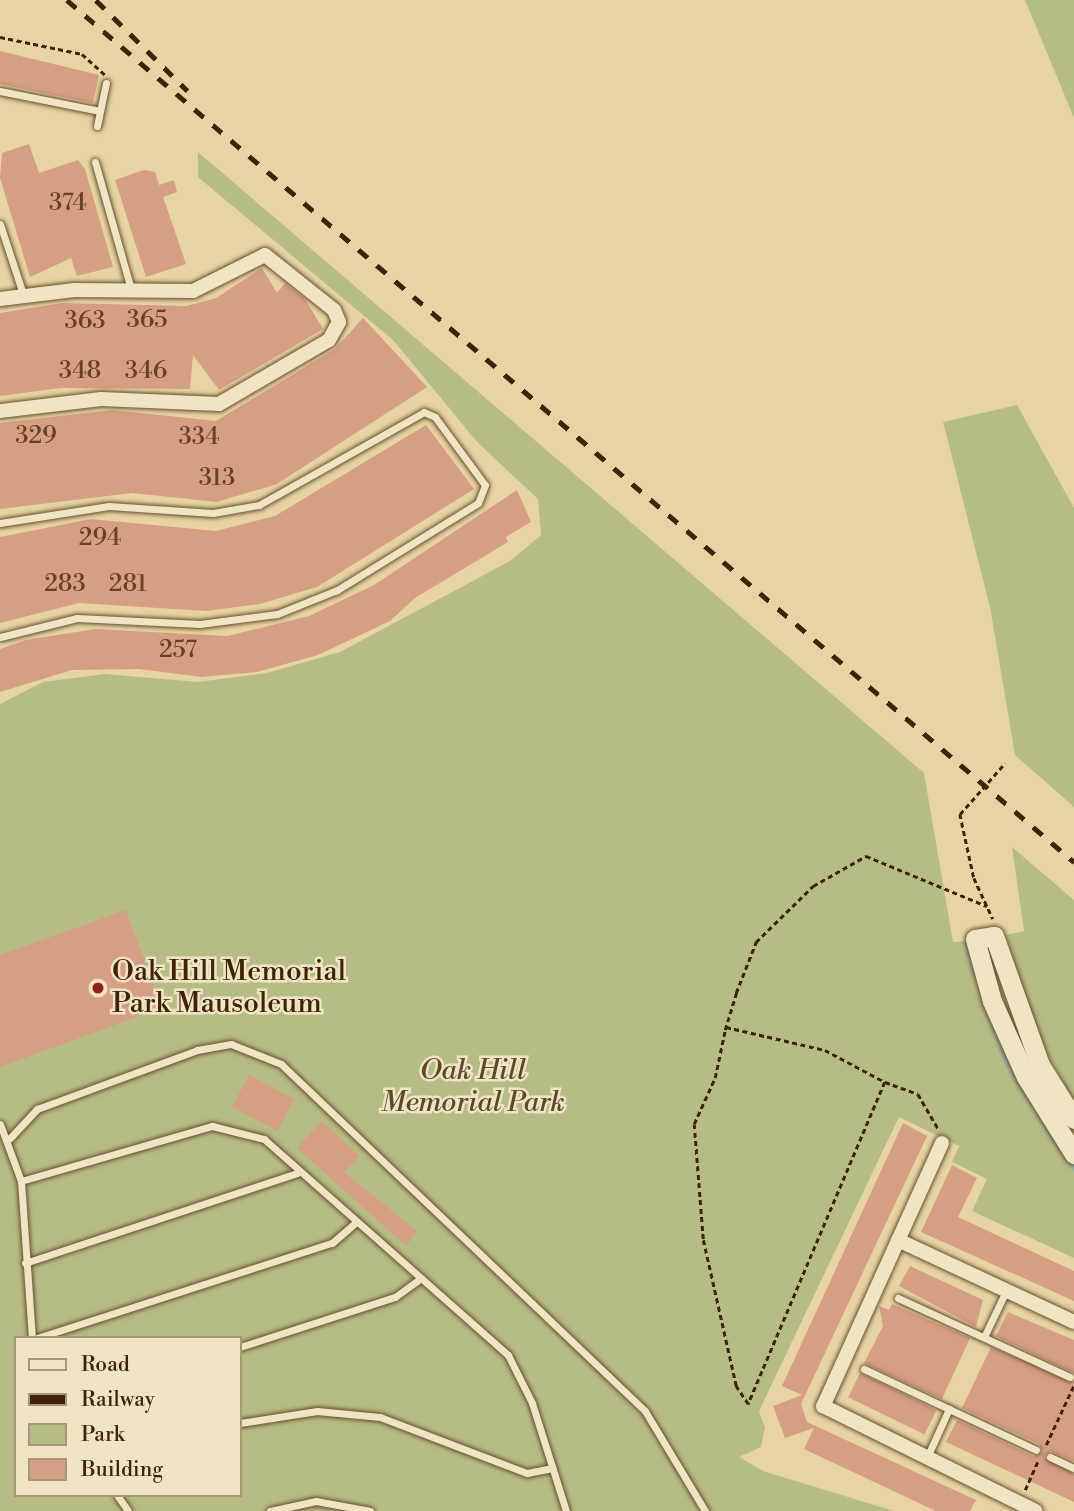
<!DOCTYPE html>
<style>
body{margin:0}
#map{position:relative;width:1074px;height:1511px;overflow:hidden;background:#e6d5a2;font-family:"Libre Bodoni",serif}
div>[style]{position:absolute}
[style*='--x']{left:calc(var(--x)*1px);top:calc(var(--y)*1px);width:calc(var(--w)*1px);rotate:calc(var(--a)*1deg)}
.green>*{inset:0;background:#b6bd84}
.stream>*{height:4.5px;margin:-2.25px;padding:0 2.25px;transform-origin:2.25px;border-radius:2.25px;background:#99b6af}
.building>*{inset:0;background:#d69e82;transform-origin:0 0}
.path>*{height:2.5px;margin-top:-1.25px;transform-origin:0;background:repeating-linear-gradient(90deg,#3f2209 0 5px,transparent 0 8.5px)}
.roads{filter:drop-shadow(0 0 2px #694f2f) drop-shadow(0 0 2px #694f2f)}
.lane>*{height:7px;margin:-3.5px;padding:0 3.5px;transform-origin:3.5px;border-radius:3.5px;background:#efe4c3}
.street>*{height:14px;margin:-7px;padding:0 7px;transform-origin:7px;border-radius:7px;background:#efe4c3}
.secondary>*{height:19px;margin:-9.5px;padding:0 9.5px;transform-origin:9.5px;border-radius:9.5px;background:#efe4c3}
.rail>*{height:4.5px;margin-top:-2.25px;transform-origin:0;background:repeating-linear-gradient(90deg,#3f2209 0 12px,transparent 0 24px)}
.path-bridge>*{height:2.5px;margin-top:-1.25px;transform-origin:0;background:repeating-linear-gradient(90deg,#3f2209 0 5px,transparent 0 8.5px)}
.dots>*{width:19px;height:19px;translate:-50% -50%;box-sizing:border-box;border:4px solid #efe4c3;border-radius:50%}
span{translate:-50% -50%;white-space:nowrap;text-align:center;line-height:1.15;-webkit-text-stroke:5px #efe4c3;paint-order:stroke}
.number-label{font-size:24px;color:#654127}
.number-label span{-webkit-text-stroke-width:0}
.poi-label{font-size:28px;color:#3f2209}
.left{translate:0 -50%;text-align:left}
.park-label{font-size:28px;color:#5d4928;font-style:italic}
.legend{position:absolute;left:14px;top:1336px;width:228px;height:161px;box-sizing:border-box;background:#efe4c3;border:2px solid #a99679;margin:0;padding:9px 12px;list-style:none;font-size:21px;color:#3f2209}
.legend li{display:flex;align-items:center;gap:14px;height:35px}
.legend b{width:35px;border:2px solid #a99679}
</style>
<div id="map">
<div class="green">
<div style="clip-path:polygon(1025px 0,1074px 0,1074px 118px)"></div>
<div style="clip-path:polygon(evenodd,198px 152px,924px 773px,953px 942px,970px 941px,1074px 1161px,1074px 1258px,972px 1211px,987px 1179px,952px 1162px,959px 1146px,899px 1117px,759px 1411px,765px 1428px,761px 1447px,739px 1457px,763px 1471px,894px 1511px,0 1511px,0 704px,43px 682px,105px 674px,198px 682px,267px 673px,340px 652px,510px 561px,541px 535px,538px 499px,478px 443px,393px 340px,198px 177px,198px 152px,16px 1338px,240px 1338px,240px 1495px,16px 1495px,16px 1338px)"></div>
<div style="clip-path:polygon(1017px 405px,1074px 508px,1074px 807px,1015px 755px,990px 607px,943px 422px)"></div>
<div style="clip-path:polygon(1012px 847px,1074px 900px,1074px 1101px,1040px 1041px,1006px 935px,1024px 931px)"></div>
</div>
<div class="stream">
<div style="--x:966;--y:943;--w:30;--a:75"></div>
<div style="--x:988;--y:1014;--w:53;--a:68.8"></div>
<div style="--x:1007;--y:1063;--w:100;--a:58.5"></div>
<div style="--x:1066;--y:1158;--w:13;--a:51"></div>
</div>
<div class="building">
<div style="clip-path:polygon(0 51px,99px 75px,93px 103px,0 84px)"></div>
<div style="clip-path:polygon(29px 144px,39px 173px,78px 160px,85px 169px,113px 267px,77px 276px,71px 258px,30px 277px,0 178px,2px 153px)"></div>
<div style="clip-path:polygon(144px 170px,155px 172px,159px 185px,174px 180px,177px 192px,163px 197px,186px 264px,146px 277px,115px 180px)"></div>
<div style="clip-path:polygon(262px 268px,277px 293px,285px 283px,305px 299px,323px 329px,219px 390px,193px 355px,190px 389px,61px 388px,0 396px,0 313px,62px 303px,187px 306px,216px 298px)"></div>
<div style="clip-path:polygon(363px 318px,427px 387px,277px 484px,217px 502px,132px 493px,0 509px,0 423px,112px 410px,216px 421px,335px 349px)"></div>
<div style="clip-path:polygon(426px 425px,474px 489px,317px 587px,260px 604px,206px 611px,79px 603px,0 623px,0 537px,91px 519px,216px 531px,275px 516px)"></div>
<div style="clip-path:polygon(517px 490px,531px 522px,506px 537px,508px 542px,415px 598px,390px 621px,318px 655px,257px 672px,202px 677px,139px 669px,72px 670px,0 692px,0 649px,26px 640px,95px 629px,227px 636px,309px 616px,374px 585px)"></div>
<div style="clip-path:polygon(126px 910px,161px 1008px,0 1067px,0 955px)"></div>
<div style="left:249px;top:1075px;width:51px;height:36px;rotate:28deg"></div>
<div style="clip-path:polygon(322px 1121px,359px 1156px,344px 1172px,417px 1231px,406px 1246px,297px 1148px)"></div>
<div style="clip-path:polygon(903px 1123px,927px 1136px,801px 1404px,807px 1422px,976px 1500px,970px 1511px,936px 1511px,804px 1449px,814px 1428px,785px 1438px,773px 1406px,802px 1395px,782px 1386px)"></div>
<div style="clip-path:polygon(952px 1165px,977px 1178px,958px 1217px,1074px 1271px,1074px 1301px,921px 1232px)"></div>
<div style="clip-path:polygon(910px 1266px,983px 1300px,976px 1327px,899px 1286px)"></div>
<div style="clip-path:polygon(892px 1304px,970px 1338px,942px 1399px,864px 1363px,883px 1326px,879px 1306px,889px 1310px)"></div>
<div style="clip-path:polygon(1008px 1312px,1074px 1340px,1074px 1373px,996px 1336px)"></div>
<div style="clip-path:polygon(991px 1347px,1074px 1382px,1074px 1461px,1050px 1451px,1044px 1457px,1074px 1474px,1074px 1502px,946px 1442px,957px 1420px,1033px 1456px,1042px 1452px,1039px 1444px,962px 1408px)"></div>
<div style="left:860px;top:1373px;width:85px;height:27px;rotate:26deg"></div>
</div>
<div class="path">
<div style="--x:0;--y:37;--w:84;--a:11.7"></div>
<div style="--x:82;--y:54;--w:31;--a:42"></div>
<div style="--x:960;--y:814;--w:66;--a:77.7"></div>
<div style="--x:974;--y:878;--w:45;--a:65.1"></div>
<div style="--x:726;--y:1027;--w:102;--a:13.1"></div>
<div style="--x:825;--y:1050;--w:68;--a:28.1"></div>
<div style="--x:885;--y:1082;--w:350;--a:113"></div>
<div style="--x:748;--y:1404;--w:22;--a:-124"></div>
<div style="--x:736;--y:1386;--w:151;--a:-102.7"></div>
<div style="--x:703;--y:1239;--w:115;--a:-94.5"></div>
<div style="--x:694;--y:1124;--w:51;--a:-65.5"></div>
<div style="--x:715;--y:1078;--w:49;--a:-78.2"></div>
<div style="--x:725;--y:1030;--w:39;--a:-73"></div>
<div style="--x:736;--y:993;--w:55;--a:-68.6"></div>
<div style="--x:756;--y:942;--w:80;--a:-44.5"></div>
<div style="--x:813;--y:886;--w:61;--a:-29.5"></div>
<div style="--x:866;--y:856;--w:131;--a:22.5"></div>
<div style="--x:885;--y:1082;--w:35;--a:20"></div>
<div style="--x:918;--y:1094;--w:42;--a:59.7"></div>
<div style="--x:1046;--y:1445;--w:66;--a:-65"></div>
<div style="--x:1025;--y:1490;--w:32;--a:-66"></div>
</div>
<div class="roads">
<div class="lane">
<div style="--x:0;--y:91;--w:102;--a:11.3"></div>
<div style="--x:97;--y:126;--w:44;--a:-78.2"></div>
<div style="--x:95;--y:162;--w:132;--a:74.2"></div>
<div style="--x:0;--y:224;--w:74;--a:71.8"></div>
<div style="--x:0;--y:523;--w:110;--a:-8.9"></div>
<div style="--x:109;--y:506;--w:104;--a:3.9"></div>
<div style="--x:213;--y:513;--w:47;--a:-9.9"></div>
<div style="--x:259;--y:505;--w:189;--a:-29.4"></div>
<div style="--x:424;--y:412;--w:12;--a:24"></div>
<div style="--x:435;--y:417;--w:84;--a:53.7"></div>
<div style="--x:485;--y:485;--w:19;--a:111"></div>
<div style="--x:478;--y:503;--w:166;--a:148.3"></div>
<div style="--x:337;--y:590;--w:65;--a:158.2"></div>
<div style="--x:277;--y:614;--w:78;--a:172.6"></div>
<div style="--x:200;--y:624;--w:123;--a:-177.2"></div>
<div style="--x:77;--y:618;--w:79;--a:166.1"></div>
<div style="--x:0;--y:1124;--w:61;--a:69.8"></div>
<div style="--x:21;--y:1181;--w:157;--a:86"></div>
<div style="--x:10;--y:1138;--w:40;--a:-47"></div>
<div style="--x:37;--y:1109;--w:171;--a:-20.2"></div>
<div style="--x:197;--y:1050;--w:35;--a:-10"></div>
<div style="--x:231;--y:1044;--w:54;--a:21.8"></div>
<div style="--x:281;--y:1064;--w:503;--a:43.63"></div>
<div style="--x:645;--y:1411;--w:117;--a:59"></div>
<div style="--x:21;--y:1181;--w:199;--a:-16.1"></div>
<div style="--x:212;--y:1126;--w:54;--a:14"></div>
<div style="--x:264;--y:1139;--w:326;--a:41.5"></div>
<div style="--x:508;--y:1355;--w:54;--a:63.4"></div>
<div style="--x:532;--y:1403;--w:113;--a:72.5"></div>
<div style="--x:25;--y:1263;--w:287;--a:-18.3"></div>
<div style="--x:898;--y:1298;--w:189;--a:24.7"></div>
<div style="--x:984;--y:1337;--w:51;--a:-64.4"></div>
<div style="--x:37;--y:1338;--w:310;--a:-17.9"></div>
<div style="--x:332;--y:1243;--w:32;--a:-41"></div>
<div style="--x:240;--y:1347;--w:163;--a:-17.9"></div>
<div style="--x:395;--y:1297;--w:32;--a:-36"></div>
<div style="--x:864;--y:1369;--w:190;--a:25.2"></div>
<div style="--x:240;--y:1423;--w:78;--a:-8.9"></div>
<div style="--x:317;--y:1411;--w:63;--a:5.4"></div>
<div style="--x:380;--y:1417;--w:157;--a:20.9"></div>
<div style="--x:527;--y:1473;--w:26;--a:-11"></div>
<div style="--x:928;--y:1455;--w:51;--a:-65.5"></div>
<div style="--x:1050;--y:1457;--w:26;--a:25"></div>
<div style="--x:117;--y:1495;--w:19;--a:55"></div>
<div style="--x:270;--y:1511;--w:47;--a:-12.3"></div>
<div style="--x:316;--y:1501;--w:55;--a:10.5"></div>
</div>
<div class="street">
<div style="--x:0;--y:299;--w:75;--a:-6.9"></div>
<div style="--x:74;--y:290;--w:119;--a:0.5"></div>
<div style="--x:193;--y:291;--w:80;--a:-26.6"></div>
<div style="--x:265;--y:255;--w:88;--a:38.6"></div>
<div style="--x:334;--y:310;--w:13;--a:67"></div>
<div style="--x:339;--y:322;--w:21;--a:119"></div>
<div style="--x:329;--y:340;--w:127;--a:149.8"></div>
<div style="--x:219;--y:404;--w:118;--a:-177.6"></div>
<div style="--x:101;--y:399;--w:102;--a:173.2"></div>
<div style="--x:942;--y:1143;--w:289;--a:114.3"></div>
<div style="--x:823;--y:1406;--w:237;--a:26.3"></div>
<div style="--x:898;--y:1240;--w:194;--a:25"></div>
</div>
<div class="secondary">
<div style="--x:1074;--y:1119;--w:64;--a:-122.2"></div>
<div style="--x:1040;--y:1065;--w:137;--a:-109.6"></div>
<div style="--x:994;--y:936;--w:19;--a:171"></div>
<div style="--x:975;--y:939;--w:64;--a:74.7"></div>
<div style="--x:992;--y:1001;--w:83;--a:65.9"></div>
<div style="--x:1026;--y:1077;--w:91;--a:58.1"></div>
</div>
</div>
<div class="rail">
<div style="--x:67;--y:0;--w:1326;--a:40.56"></div>
<div style="--x:96;--y:0;--w:129;--a:44.7"></div>
</div>
<div class="path-bridge">
<div style="--x:960;--y:814;--w:68;--a:-48.6"></div>
</div>
<div class="dots">
<div style="left:98px;top:988px;background:#8f2418"></div>
</div>
<div class="number-label">
<span style="left:68px;top:204px">374</span>
<span style="left:147px;top:321px">365</span>
<span style="left:85px;top:322px">363</span>
<span style="left:80px;top:372px">348</span>
<span style="left:146px;top:372px">346</span>
<span style="left:36px;top:437px">329</span>
<span style="left:199px;top:438px">334</span>
<span style="left:217px;top:479px">313</span>
<span style="left:100px;top:539px">294</span>
<span style="left:65px;top:585px">283</span>
<span style="left:128px;top:585px">281</span>
<span style="left:178px;top:651px">257</span>
</div>
<div class="poi-label">
<span class="left" style="left:112px;top:988px">Oak Hill Memorial<br>Park Mausoleum</span>
</div>
<div class="park-label">
<span style="left:473px;top:1087px">Oak Hill<br>Memorial Park</span>
</div>
<ul class="legend">
<li><b style="height:9px;background:#efe4c3"></b>Road</li>
<li><b style="height:9px;background:#3f2209"></b>Railway</li>
<li><b style="height:19px;background:#b6bd84"></b>Park</li>
<li><b style="height:19px;background:#d69e82"></b>Building</li>
</ul>
</div>
